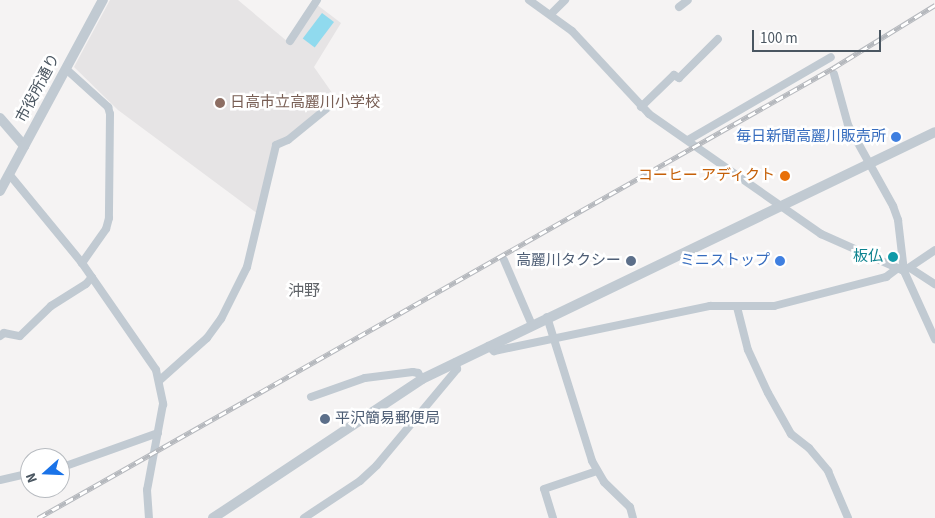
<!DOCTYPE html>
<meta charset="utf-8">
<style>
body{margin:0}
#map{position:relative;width:935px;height:518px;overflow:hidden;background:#f5f3f3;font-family:"Source Sans 3","Noto Sans JP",sans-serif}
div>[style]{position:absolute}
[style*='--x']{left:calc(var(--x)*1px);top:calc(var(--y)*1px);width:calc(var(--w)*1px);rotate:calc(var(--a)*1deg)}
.education>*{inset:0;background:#e6e4e5}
.water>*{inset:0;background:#90daee;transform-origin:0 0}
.minor>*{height:8px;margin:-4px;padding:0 4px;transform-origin:4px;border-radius:4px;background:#c1cad2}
.tertiary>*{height:10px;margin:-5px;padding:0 5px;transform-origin:5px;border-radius:5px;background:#c1cad2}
.rail>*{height:4.5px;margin-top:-2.25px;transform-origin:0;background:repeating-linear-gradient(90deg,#fff 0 8px,#b5b8bd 0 16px);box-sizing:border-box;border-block:1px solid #b5b8bd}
.dots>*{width:14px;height:14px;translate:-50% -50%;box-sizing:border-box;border:2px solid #fff;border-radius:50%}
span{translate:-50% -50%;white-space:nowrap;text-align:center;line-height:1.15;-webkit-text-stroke:5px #fff;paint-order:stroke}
.street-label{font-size:15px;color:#4a5661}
.education-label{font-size:15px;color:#785e54}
.left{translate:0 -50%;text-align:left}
.shop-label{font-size:15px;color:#366cbe}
.right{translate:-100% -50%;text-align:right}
.food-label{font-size:15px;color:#c56008}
.culture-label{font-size:15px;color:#0d838f}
.service-label{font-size:15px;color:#4e5e75}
.neighbourhood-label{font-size:16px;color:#5f6368}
.north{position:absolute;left:20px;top:448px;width:50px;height:50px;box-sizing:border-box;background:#fff;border:1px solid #b7bbc0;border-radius:50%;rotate:250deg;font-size:14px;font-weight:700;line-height:20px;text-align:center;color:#4a5661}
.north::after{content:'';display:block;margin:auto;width:18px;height:22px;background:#1a73e8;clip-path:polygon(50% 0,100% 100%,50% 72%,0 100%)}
.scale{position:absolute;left:752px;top:30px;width:129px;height:22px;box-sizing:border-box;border:2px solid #4a5661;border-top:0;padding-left:6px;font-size:15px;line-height:18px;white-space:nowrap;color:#4a5661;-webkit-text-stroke:4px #fff;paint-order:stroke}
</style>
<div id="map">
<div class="education">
<div style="clip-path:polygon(110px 0,238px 0,288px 42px,316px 4px,341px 23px,314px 67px,335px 97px,286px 138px,274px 143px,258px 214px,118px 110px,74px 67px)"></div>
</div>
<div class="water">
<div style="left:322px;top:13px;width:15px;height:32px;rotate:37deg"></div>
</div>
<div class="minor">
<div style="--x:529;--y:0;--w:53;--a:35.8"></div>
<div style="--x:572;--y:31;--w:113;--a:47.1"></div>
<div style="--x:649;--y:114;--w:210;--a:34.9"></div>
<div style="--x:821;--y:234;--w:91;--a:24"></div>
<div style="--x:904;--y:271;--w:37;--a:-34"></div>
<div style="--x:679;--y:7;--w:11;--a:-38"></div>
<div style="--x:551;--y:14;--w:20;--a:-45"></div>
<div style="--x:290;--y:41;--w:49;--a:-56.6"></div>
<div style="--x:66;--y:69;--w:57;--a:42.1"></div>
<div style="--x:108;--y:107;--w:7;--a:74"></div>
<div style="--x:110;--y:114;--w:104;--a:90.6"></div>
<div style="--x:109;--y:218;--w:11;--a:105"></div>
<div style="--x:106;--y:229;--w:42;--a:125.2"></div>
<div style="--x:834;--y:74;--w:53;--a:74.6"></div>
<div style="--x:848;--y:125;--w:93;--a:60.9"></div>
<div style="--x:893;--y:206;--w:15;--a:70"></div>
<div style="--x:898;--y:220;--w:51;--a:83.3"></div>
<div style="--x:904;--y:271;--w:75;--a:65.5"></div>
<div style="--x:641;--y:107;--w:46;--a:-44.1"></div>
<div style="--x:674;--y:75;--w:6;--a:31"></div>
<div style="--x:679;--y:78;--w:55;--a:-45"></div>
<div style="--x:688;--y:140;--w:165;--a:-30.1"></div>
<div style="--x:9;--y:174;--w:115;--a:50.6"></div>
<div style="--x:82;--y:263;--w:130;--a:55.3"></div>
<div style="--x:156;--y:370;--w:35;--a:78"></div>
<div style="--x:163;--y:404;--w:87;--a:100.5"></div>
<div style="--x:147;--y:490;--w:28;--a:86"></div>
<div style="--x:504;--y:260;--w:71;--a:66.7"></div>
<div style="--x:910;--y:268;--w:30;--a:33"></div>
<div style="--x:737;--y:307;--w:44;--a:75.7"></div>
<div style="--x:748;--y:350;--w:47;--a:65.1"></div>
<div style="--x:768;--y:393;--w:47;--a:60.7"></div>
<div style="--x:791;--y:434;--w:23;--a:38"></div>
<div style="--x:809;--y:448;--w:30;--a:50"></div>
<div style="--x:828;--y:471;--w:51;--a:66.9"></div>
<div style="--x:547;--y:317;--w:151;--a:72.6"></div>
<div style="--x:592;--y:461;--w:24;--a:60"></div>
<div style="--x:604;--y:482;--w:36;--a:44"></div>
<div style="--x:630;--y:507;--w:11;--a:75"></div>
<div style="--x:0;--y:336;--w:5;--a:-37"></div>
<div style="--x:4;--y:333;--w:16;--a:11"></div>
<div style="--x:20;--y:336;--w:43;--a:-44.1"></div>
<div style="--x:51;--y:306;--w:41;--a:-32.2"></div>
<div style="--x:86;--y:284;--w:9;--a:-49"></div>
<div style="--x:488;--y:346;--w:8;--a:40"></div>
<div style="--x:494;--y:351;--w:221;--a:-11.8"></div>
<div style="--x:710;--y:306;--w:64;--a:0"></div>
<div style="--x:774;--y:306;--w:116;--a:-14.5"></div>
<div style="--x:886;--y:277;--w:15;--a:-37"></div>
<div style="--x:160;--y:380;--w:63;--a:-41.8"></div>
<div style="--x:207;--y:338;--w:24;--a:-54"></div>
<div style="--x:221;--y:319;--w:58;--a:-63.4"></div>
<div style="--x:247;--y:267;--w:125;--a:-76.6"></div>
<div style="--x:276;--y:145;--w:13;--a:-23"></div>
<div style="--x:288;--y:140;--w:63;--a:-39.2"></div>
<div style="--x:311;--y:397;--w:57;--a:-19.4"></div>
<div style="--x:365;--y:378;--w:48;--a:-7.1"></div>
<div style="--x:413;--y:372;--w:5;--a:11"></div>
<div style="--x:418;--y:373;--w:7;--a:56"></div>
<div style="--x:60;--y:468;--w:104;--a:-19.7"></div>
<div style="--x:0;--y:480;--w:31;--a:-13"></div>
<div style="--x:304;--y:518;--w:67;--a:-33.5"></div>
<div style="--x:360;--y:481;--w:23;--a:-43"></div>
<div style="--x:377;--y:465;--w:125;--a:-50.2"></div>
<div style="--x:457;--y:369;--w:7;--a:-98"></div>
<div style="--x:553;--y:518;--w:30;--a:-107"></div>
<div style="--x:544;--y:489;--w:56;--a:-18.8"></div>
</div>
<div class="tertiary">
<div style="--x:0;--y:118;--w:37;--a:49"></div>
<div style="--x:0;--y:191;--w:217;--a:-61.7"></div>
<div style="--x:213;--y:518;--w:251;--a:-33.6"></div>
<div style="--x:422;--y:379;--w:569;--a:-25.71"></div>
</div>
<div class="rail">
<div style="--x:38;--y:518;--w:914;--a:-29.51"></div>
<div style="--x:833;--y:68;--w:120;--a:-31.7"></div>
</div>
<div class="dots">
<div style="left:220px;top:103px;background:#8d6e63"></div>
<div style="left:896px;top:137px;background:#3f7fe0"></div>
<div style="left:785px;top:176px;background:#e8710a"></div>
<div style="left:893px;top:257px;background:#0f9aa8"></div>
<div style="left:631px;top:261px;background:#5c6f8a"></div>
<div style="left:780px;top:261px;background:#3f7fe0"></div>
<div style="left:325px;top:419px;background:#5c6f8a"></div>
</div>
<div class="street-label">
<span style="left:38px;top:88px;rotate:-62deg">市役所通り</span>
</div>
<div class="education-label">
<span class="left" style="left:230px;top:103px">日高市立高麗川小学校</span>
</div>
<div class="shop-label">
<span class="right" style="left:886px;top:137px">毎日新聞高麗川販売所</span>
<span class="right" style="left:770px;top:261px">ミニストップ</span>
</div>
<div class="food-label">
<span class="right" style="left:775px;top:176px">コーヒー アディクト</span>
</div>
<div class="culture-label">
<span class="right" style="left:883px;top:257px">板仏</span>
</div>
<div class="service-label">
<span class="right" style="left:621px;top:261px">高麗川タクシー</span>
<span class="left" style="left:335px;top:419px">平沢簡易郵便局</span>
</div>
<div class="neighbourhood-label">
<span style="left:304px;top:291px">沖野</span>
</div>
<div class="north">N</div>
<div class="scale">100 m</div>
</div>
